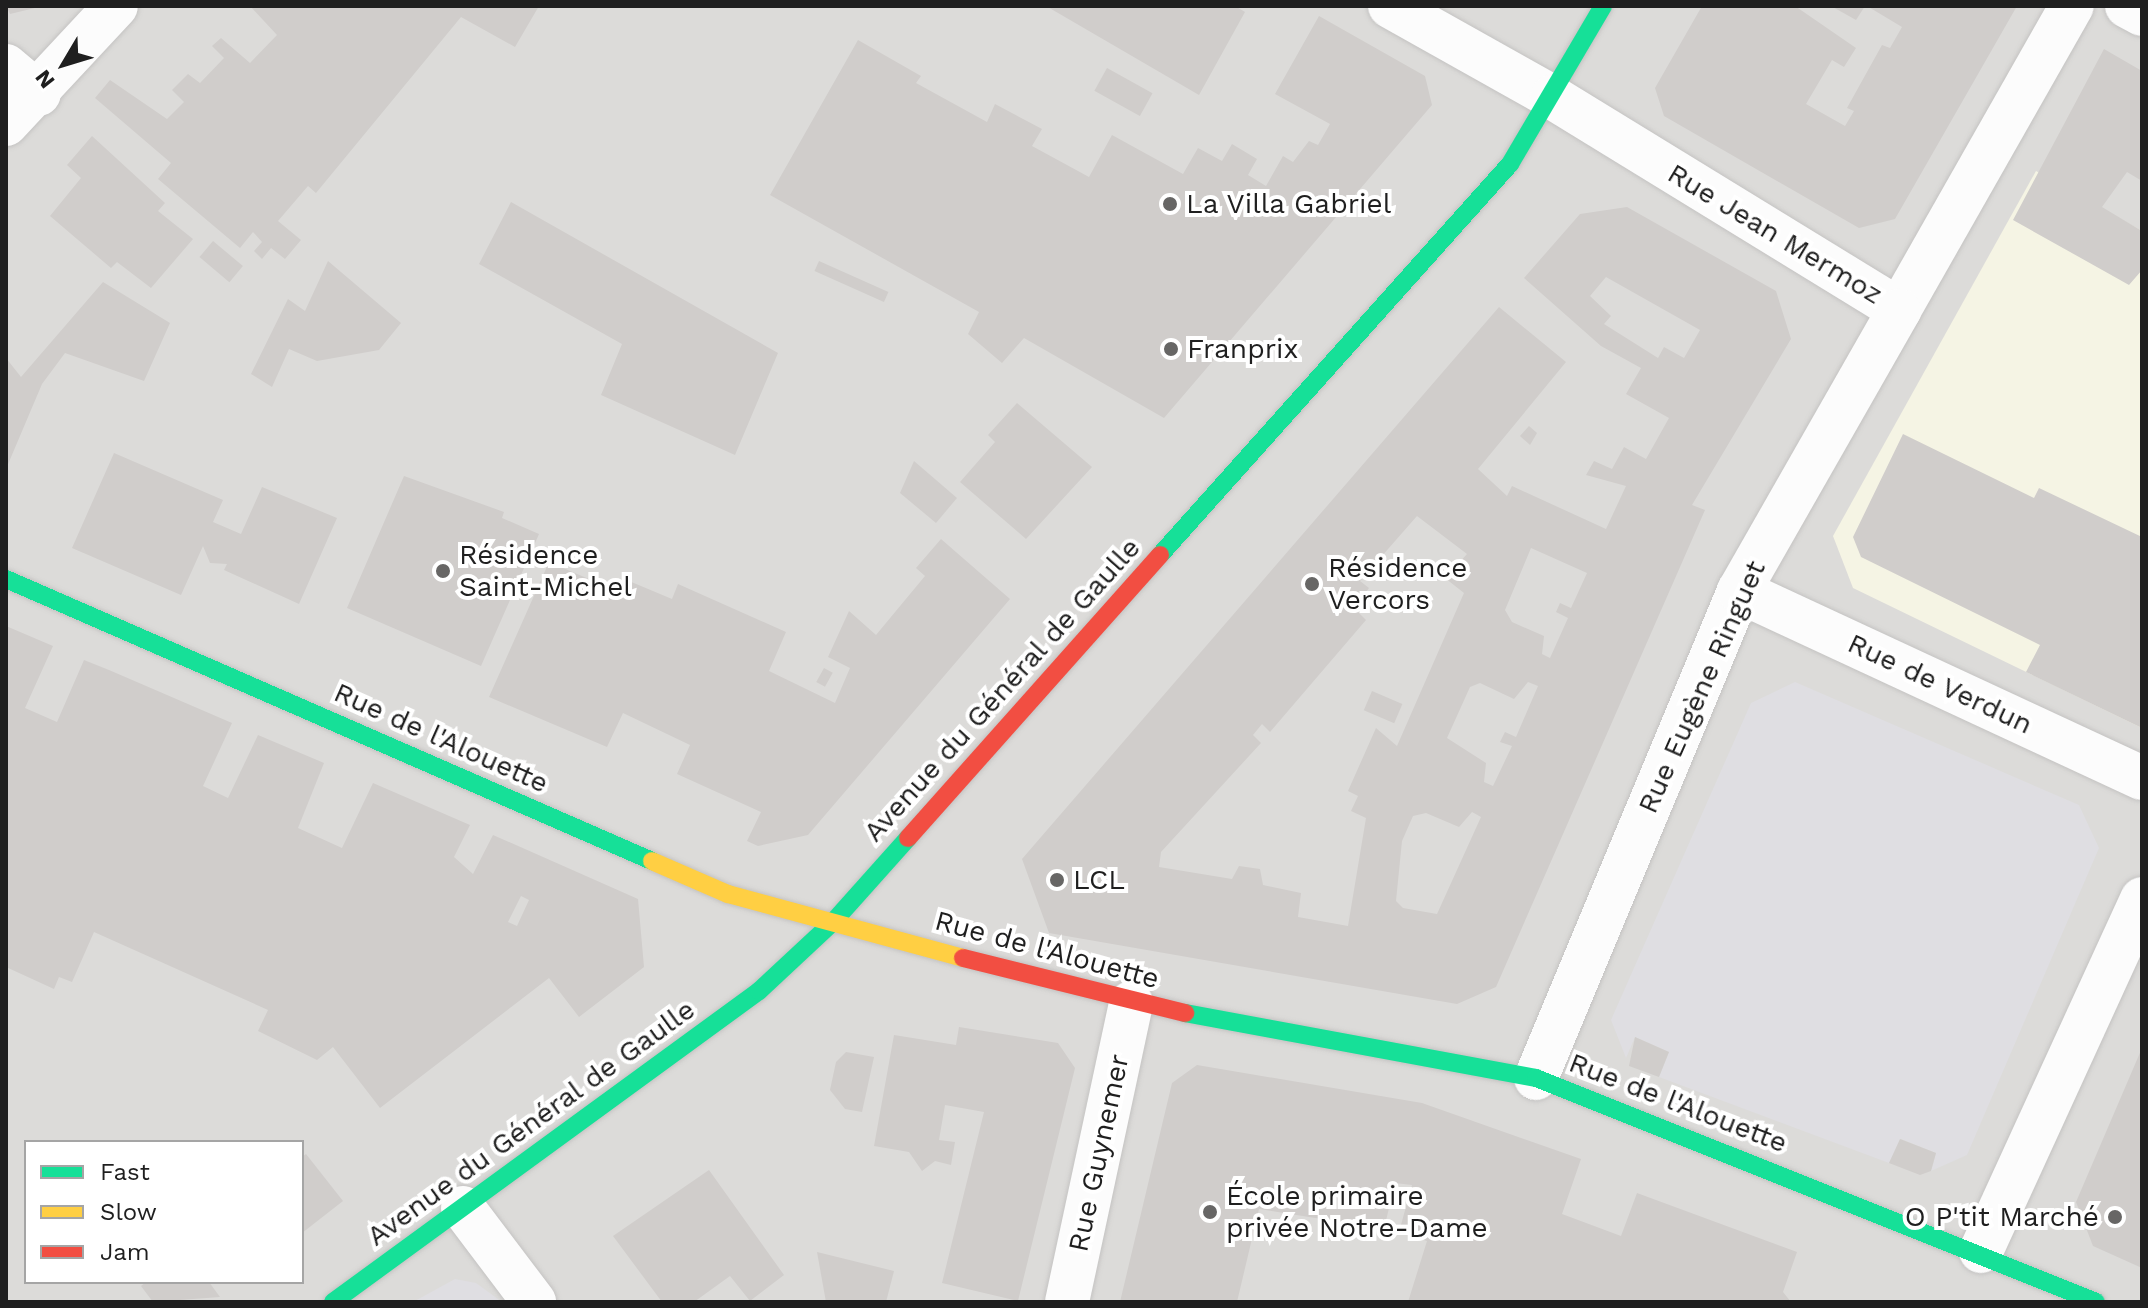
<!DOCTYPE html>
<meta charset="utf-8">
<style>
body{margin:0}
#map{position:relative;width:2148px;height:1308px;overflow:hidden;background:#edebe8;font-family:"Work Sans",sans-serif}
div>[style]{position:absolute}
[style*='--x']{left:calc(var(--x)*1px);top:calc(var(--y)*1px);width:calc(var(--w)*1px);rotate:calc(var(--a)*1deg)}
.residential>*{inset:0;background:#dcdbd9}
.education>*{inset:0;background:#f5f4e4}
.plaza>*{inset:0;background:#dfdee2}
.building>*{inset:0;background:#d0cdcb;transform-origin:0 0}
.roads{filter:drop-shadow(0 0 2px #c4c3c2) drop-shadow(0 0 2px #c4c3c2)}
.street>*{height:44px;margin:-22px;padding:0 22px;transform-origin:22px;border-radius:22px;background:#fcfcfc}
.fast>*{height:18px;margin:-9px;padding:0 9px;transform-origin:9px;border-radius:9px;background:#16e098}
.slow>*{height:18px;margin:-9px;padding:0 9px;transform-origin:9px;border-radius:9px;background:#ffcf43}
.jam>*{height:18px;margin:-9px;padding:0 9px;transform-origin:9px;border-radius:9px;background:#f24e42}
.dots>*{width:22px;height:22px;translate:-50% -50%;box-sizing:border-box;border:4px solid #fff;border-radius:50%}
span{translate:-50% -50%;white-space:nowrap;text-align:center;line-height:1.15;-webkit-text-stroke:8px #fff;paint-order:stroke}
.poi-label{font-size:28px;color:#1f1f1f}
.left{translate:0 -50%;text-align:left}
.right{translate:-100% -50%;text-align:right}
.street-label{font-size:28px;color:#1f1f1f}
.frame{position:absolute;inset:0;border:8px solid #1f1f1f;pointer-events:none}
.legend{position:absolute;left:24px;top:1140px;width:280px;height:144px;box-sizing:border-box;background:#fff;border:2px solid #a5a5a5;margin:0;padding:10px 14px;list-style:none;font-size:24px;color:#1f1f1f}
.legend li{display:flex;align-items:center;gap:16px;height:40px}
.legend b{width:40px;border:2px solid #a5a5a5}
.north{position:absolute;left:24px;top:24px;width:80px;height:80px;-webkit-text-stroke:6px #fff;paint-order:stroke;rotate:232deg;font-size:22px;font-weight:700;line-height:32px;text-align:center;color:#1f1f1f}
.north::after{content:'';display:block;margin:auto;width:28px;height:36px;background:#1f1f1f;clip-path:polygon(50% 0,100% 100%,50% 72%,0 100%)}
</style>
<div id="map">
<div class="residential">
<div style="clip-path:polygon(evenodd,6px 6px,2142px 6px,2142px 1302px,6px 1302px,6px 6px,26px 1142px,302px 1142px,302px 1282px,26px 1282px,26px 1142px)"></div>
</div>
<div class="education">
<div style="clip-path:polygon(2036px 171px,2142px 231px,2142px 728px,1853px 588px,1833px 536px)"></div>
</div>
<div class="plaza">
<div style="clip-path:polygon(1795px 682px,2079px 805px,2099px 848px,1967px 1155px,1931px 1171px,1936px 1153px,1901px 1139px,1889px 1163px,1659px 1077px,1669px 1052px,1635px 1037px,1626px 1058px,1611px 1020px,1751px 703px)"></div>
<div style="clip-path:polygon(455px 1279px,476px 1283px,502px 1302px,413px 1302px)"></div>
</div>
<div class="building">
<div style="clip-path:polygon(6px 6px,43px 6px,10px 14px)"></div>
<div style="clip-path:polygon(250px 6px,539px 6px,515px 47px,461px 17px,316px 193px,308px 186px,278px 221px,301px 240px,285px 259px,271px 248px,262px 259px,254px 251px,262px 242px,253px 232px,240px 248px,158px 179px,171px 163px,95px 98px,110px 80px,167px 119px,184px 102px,172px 90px,188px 74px,200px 83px,224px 58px,212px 46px,221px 38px,250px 63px,277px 35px)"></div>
<div style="clip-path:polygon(1046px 6px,1235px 6px,1245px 12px,1199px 95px)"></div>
<div style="clip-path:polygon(1702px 6px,1795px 6px,1856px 48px,1844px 67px,1832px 60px,1806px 104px,1845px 126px,1854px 111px,1847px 108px,1882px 45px,1890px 48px,1902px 27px,1867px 6px,2017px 6px,1895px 219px,1859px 228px,1664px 116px,1655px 88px)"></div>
<div style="clip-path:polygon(1831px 6px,1865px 6px,1856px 20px)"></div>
<div style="clip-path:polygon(1319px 16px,1425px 76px,1432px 105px,1164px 418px,1024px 338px,1002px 363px,968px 334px,979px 312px,770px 195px,858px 40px,921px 76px,916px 83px,987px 122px,995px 104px,1042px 129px,1032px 146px,1089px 177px,1112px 135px,1183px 174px,1198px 148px,1222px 161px,1232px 144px,1257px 159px,1248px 175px,1266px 186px,1283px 156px,1293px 162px,1309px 141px,1318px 145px,1330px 124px,1275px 94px)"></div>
<div style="clip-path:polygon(2104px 49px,2142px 71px,2142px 181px,2127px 172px,2102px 207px,2142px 231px,2142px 270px,2129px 285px,2013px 220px)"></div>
<div style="left:1107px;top:68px;width:52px;height:26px;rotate:29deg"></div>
<div style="clip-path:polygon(92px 136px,165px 203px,158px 211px,193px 239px,151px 288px,117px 262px,111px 268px,50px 216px,81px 178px,67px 165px)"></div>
<div style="clip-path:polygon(511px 202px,778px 353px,735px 455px,601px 395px,622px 344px,479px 264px)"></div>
<div style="clip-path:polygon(evenodd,1627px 207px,1776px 291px,1791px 339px,1692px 505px,1705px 510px,1496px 987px,1457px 1004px,1049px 933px,1022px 859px,1499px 307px,1566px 362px,1478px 469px,1507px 496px,1512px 486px,1606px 529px,1626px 486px,1586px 475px,1594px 461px,1612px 469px,1624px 447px,1646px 459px,1669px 418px,1626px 394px,1641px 368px,1601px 346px,1524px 278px,1580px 214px,1627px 207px,1606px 277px,1700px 330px,1684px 358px,1664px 347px,1658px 358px,1604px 324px,1611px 316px,1590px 296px,1606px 277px,1627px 207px,1417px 516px,1467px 554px,1445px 578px,1464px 593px,1397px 746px,1376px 728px,1348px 791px,1358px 796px,1351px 811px,1366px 818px,1348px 926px,1298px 917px,1301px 893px,1263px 885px,1260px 869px,1239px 866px,1232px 879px,1159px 867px,1161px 852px,1261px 743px,1253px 735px,1262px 724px,1270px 732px,1366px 620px,1354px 608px,1369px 588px,1360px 581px,1417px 516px,1627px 207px,1531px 548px,1587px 573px,1571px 608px,1560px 603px,1556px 612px,1568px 618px,1550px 658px,1542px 654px,1544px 636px,1512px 622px,1505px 610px,1531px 548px,1627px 207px,1528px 682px,1538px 686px,1516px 737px,1505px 732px,1500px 742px,1512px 746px,1493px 786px,1484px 782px,1486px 763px,1447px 738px,1470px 687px,1480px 683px,1514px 699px,1528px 682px,1627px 207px,1472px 812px,1481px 817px,1437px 914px,1403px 908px,1396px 901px,1402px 841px,1413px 816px,1426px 813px,1459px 827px,1472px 812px)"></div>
<div style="left:213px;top:241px;width:39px;height:21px;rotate:40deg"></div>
<div style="clip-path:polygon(328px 261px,401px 323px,379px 350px,317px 361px,289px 349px,272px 387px,251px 374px,288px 299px,305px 311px)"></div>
<div style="left:819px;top:261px;width:76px;height:11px;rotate:24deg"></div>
<div style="clip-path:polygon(103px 282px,170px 323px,144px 381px,65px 353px,42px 384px,6px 469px,6px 358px,21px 377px)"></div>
<div style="clip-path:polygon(1017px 403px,1092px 467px,1026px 539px,960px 482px,995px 442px,988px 435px)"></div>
<div style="clip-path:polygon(1529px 426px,1537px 433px,1530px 445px,1520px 436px)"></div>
<div style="clip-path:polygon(1903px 434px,2034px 498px,2039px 488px,2142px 537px,2142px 728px,2026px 672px,2040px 645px,1861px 557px,1853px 537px)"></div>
<div style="clip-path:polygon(114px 453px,223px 500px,213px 522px,241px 534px,262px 487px,337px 518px,299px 604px,224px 570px,227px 564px,210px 563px,203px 546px,181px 595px,72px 548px)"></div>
<div style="clip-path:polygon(914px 461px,957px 498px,936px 523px,900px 493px)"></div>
<div style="clip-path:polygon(404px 476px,504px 512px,502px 518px,539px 534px,481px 666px,347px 608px)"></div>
<div style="clip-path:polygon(941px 539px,1010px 599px,808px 835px,758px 846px,747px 841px,761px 812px,677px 774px,690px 745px,623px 713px,607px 747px,489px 697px,549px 562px,624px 594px,629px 581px,672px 599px,678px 584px,786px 632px,769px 671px,835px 703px,850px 668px,828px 657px,849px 611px,876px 635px,925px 576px,916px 568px)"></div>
<div style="clip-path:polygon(evenodd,6px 626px,53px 646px,25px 708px,57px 722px,84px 660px,109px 670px,232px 723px,203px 786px,228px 798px,258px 735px,324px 763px,298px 828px,342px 848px,373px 783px,470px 825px,454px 857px,473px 874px,493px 835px,638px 899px,644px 967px,579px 1017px,549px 978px,380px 1108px,333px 1047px,317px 1060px,258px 1031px,268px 1010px,94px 932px,72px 982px,59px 977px,54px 989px,6px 967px,6px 626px,521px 896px,529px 900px,517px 926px,508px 922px,521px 896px)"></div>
<div style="left:824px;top:668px;width:10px;height:16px;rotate:29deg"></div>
<div style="left:1372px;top:691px;width:33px;height:21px;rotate:23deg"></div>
<div style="clip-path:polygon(959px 1027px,1058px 1043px,1075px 1068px,1018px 1301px,942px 1283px,984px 1112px,945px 1105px,939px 1140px,955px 1142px,951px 1165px,935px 1161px,922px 1171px,909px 1152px,874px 1146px,894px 1035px,956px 1045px)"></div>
<div style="clip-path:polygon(1635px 1037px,1669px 1052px,1659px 1077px,1629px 1066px)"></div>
<div style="clip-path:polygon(2142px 1048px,2142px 1268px,2093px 1246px,2076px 1202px)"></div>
<div style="clip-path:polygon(846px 1052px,874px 1057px,862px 1112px,845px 1109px,830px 1090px,836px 1062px)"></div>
<div style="clip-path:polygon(1197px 1065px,1422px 1103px,1581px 1159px,1562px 1214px,1621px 1236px,1637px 1193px,1797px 1252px,1783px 1292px,1791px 1302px,1408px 1302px,1427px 1241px,1399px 1232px,1412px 1185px,1395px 1183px,1384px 1229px,1259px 1209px,1237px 1302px,1120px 1302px,1172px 1083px)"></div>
<div style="clip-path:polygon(1900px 1139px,1936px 1153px,1931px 1171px,1920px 1175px,1889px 1163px)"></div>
<div style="clip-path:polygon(306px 1154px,343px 1201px,302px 1233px,302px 1157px)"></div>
<div style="clip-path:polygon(709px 1170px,784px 1275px,750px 1301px,730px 1276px,694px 1302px,662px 1302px,613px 1236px)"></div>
<div style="clip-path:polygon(817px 1252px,894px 1271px,886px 1302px,826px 1302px)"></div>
<div style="clip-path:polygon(146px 1282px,209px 1282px,220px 1297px,153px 1302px,141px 1286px)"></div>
</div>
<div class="roads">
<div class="street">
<div style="--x:1390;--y:6;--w:186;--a:29.3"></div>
<div style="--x:1552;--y:97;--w:407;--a:31.5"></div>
<div style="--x:1899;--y:310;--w:350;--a:-60.4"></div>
<div style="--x:2127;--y:6;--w:17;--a:28"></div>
<div style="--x:6;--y:66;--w:43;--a:40.3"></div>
<div style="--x:6;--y:124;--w:161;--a:-47"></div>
<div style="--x:1739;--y:591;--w:444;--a:24.9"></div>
<div style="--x:1536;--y:1078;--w:528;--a:-67.37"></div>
<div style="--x:1739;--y:591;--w:323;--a:-60.3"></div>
<div style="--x:463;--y:1208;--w:118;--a:52.9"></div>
<div style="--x:1981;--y:1251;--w:387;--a:-65.4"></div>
<div style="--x:1067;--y:1302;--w:306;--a:-77.9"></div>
</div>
<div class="fast">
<div style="--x:1160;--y:555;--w:525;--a:-48.17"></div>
<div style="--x:1510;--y:164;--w:183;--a:-59.5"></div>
<div style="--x:6;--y:579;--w:705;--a:23.58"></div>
<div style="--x:1185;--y:1013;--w:357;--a:10.5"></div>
<div style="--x:1536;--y:1078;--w:603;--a:21.8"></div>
<div style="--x:333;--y:1302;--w:527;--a:-36.13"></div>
<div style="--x:759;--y:991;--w:101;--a:-43"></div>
<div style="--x:833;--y:922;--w:113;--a:-48.2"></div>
</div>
<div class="slow">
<div style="--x:652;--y:861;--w:83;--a:23.5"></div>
<div style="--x:728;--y:894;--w:244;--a:15.2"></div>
</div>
<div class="jam">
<div style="--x:908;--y:838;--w:379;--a:-48.3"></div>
<div style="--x:963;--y:958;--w:229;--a:13.9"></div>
</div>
</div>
<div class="dots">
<div style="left:1170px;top:204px;background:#676665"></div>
<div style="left:1171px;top:349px;background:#676665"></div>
<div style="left:443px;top:571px;background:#676665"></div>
<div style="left:1312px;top:584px;background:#676665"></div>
<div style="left:1057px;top:880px;background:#676665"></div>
<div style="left:1210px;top:1212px;background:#676665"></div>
<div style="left:2115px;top:1217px;background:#676665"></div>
</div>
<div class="poi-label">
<span class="left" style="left:1186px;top:204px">La Villa Gabriel</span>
<span class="left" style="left:1187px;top:349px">Franprix</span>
<span class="left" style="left:459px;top:571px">Résidence<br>Saint-Michel</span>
<span class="left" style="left:1328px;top:584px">Résidence<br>Vercors</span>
<span class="left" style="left:1073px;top:880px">LCL</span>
<span class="left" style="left:1226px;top:1212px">École primaire<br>privée Notre-Dame</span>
<span class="right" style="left:2099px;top:1217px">O P'tit Marché</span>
</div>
<div class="street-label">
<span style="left:1775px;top:234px;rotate:31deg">Rue Jean Mermoz</span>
<span style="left:1940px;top:684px;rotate:25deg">Rue de Verdun</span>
<span style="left:1702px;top:687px;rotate:-66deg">Rue Eugène Ringuet</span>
<span style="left:1002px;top:690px;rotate:-48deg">Avenue du Général de Gaulle</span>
<span style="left:441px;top:738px;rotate:24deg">Rue de l'Alouette</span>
<span style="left:1047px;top:950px;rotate:15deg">Rue de l'Alouette</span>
<span style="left:1678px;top:1103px;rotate:21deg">Rue de l'Alouette</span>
<span style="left:531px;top:1123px;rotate:-36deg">Avenue du Général de Gaulle</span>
<span style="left:1099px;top:1153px;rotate:-78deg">Rue Guynemer</span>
</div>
<div class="frame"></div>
<ul class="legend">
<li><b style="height:10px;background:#16e098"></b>Fast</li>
<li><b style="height:10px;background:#ffcf43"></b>Slow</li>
<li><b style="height:10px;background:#f24e42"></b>Jam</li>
</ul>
<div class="north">N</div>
</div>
